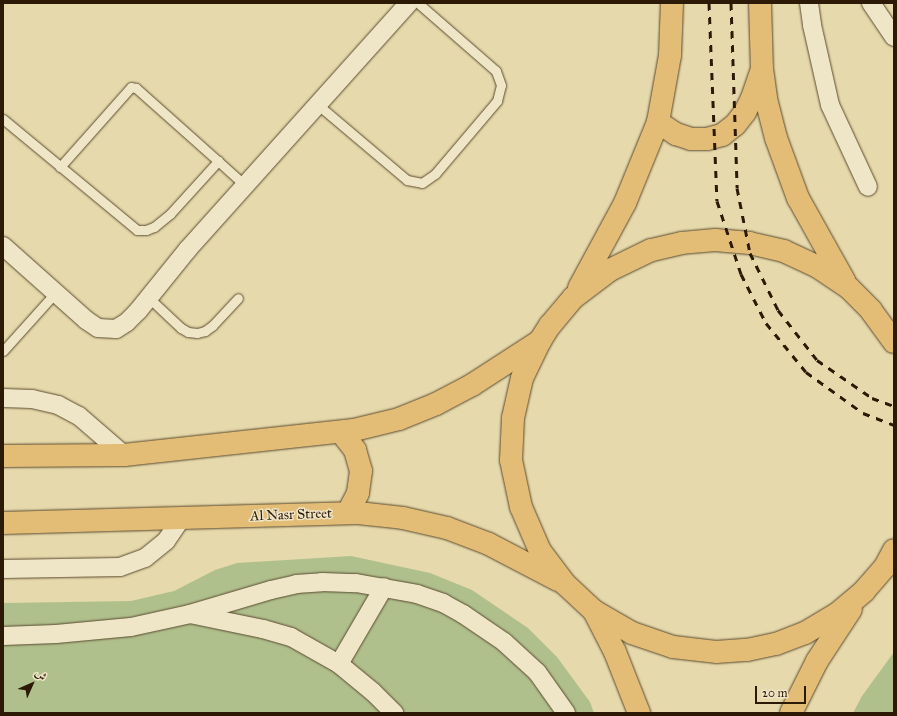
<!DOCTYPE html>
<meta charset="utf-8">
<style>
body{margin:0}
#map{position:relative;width:897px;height:716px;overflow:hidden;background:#e6d9ab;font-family:"IM FELL Great Primer",Amiri,serif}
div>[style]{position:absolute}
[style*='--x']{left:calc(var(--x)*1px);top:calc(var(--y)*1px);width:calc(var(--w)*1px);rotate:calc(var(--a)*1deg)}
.green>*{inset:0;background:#b0c08d}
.roads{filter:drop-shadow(0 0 1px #5b4a2f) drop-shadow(0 0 1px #5b4a2f)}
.lane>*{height:9px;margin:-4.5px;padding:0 4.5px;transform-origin:4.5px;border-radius:4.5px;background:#efe6c8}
.street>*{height:18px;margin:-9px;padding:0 9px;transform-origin:9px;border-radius:9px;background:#efe6c8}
.primary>*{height:22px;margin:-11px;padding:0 11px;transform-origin:11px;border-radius:11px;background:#e3bc76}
.rail>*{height:3px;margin-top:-1.5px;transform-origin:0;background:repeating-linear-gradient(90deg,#2d1a06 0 7px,transparent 0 14px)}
span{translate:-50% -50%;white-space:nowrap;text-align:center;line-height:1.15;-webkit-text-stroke:3px #efe6c8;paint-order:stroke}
.street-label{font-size:14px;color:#2d1a06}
.frame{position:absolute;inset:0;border:4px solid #2d1a06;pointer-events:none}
.north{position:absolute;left:12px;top:664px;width:40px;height:40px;-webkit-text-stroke:3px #efe6c8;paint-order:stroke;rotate:45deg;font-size:11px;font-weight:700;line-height:16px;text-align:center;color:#2d1a06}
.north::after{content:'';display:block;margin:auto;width:14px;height:18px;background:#2d1a06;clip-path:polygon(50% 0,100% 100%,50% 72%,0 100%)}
.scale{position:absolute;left:755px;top:686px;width:51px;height:18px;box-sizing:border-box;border:2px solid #2d1a06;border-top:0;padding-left:5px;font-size:12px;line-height:14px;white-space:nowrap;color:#2d1a06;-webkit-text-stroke:3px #efe6c8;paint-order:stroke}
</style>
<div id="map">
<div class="green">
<div style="clip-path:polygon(351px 556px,430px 573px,472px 590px,528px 628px,557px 657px,590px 702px,594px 713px,3px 713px,3px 603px,131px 601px,174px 591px,215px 570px,237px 563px)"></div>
<div style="clip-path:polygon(894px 652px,894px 713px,853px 713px,862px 696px)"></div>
</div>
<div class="roads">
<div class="lane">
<div style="--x:317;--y:104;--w:118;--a:40.2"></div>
<div style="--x:407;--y:180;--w:15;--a:11"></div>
<div style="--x:422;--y:183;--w:16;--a:-35"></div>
<div style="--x:435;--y:174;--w:96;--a:-49.7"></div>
<div style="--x:497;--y:101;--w:16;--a:-76"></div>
<div style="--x:501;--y:85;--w:15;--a:-110"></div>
<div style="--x:496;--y:71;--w:103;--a:-138.9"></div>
<div style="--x:3;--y:119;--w:174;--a:39.6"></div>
<div style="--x:137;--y:230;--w:9;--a:0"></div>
<div style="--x:146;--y:230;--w:9;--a:-21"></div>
<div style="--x:154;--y:227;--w:21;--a:-39"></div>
<div style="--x:170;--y:214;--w:72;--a:-47.8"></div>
<div style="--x:218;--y:161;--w:110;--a:-138.3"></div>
<div style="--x:136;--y:88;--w:5;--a:-169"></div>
<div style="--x:131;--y:87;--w:107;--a:131.6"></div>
<div style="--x:218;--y:161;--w:36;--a:42"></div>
<div style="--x:149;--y:298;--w:44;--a:43.2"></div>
<div style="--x:181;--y:328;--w:8;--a:30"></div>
<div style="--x:188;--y:332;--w:9;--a:6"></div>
<div style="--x:197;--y:333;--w:8;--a:-14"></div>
<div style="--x:205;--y:331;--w:9;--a:-36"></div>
<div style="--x:212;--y:326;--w:38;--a:-47"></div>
<div style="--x:3;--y:351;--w:78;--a:-48.1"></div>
</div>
<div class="street">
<div style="--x:809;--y:3;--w:22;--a:82"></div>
<div style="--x:812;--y:25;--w:82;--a:77.3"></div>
<div style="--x:830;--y:105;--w:90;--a:65.1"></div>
<div style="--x:871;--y:3;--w:41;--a:55.9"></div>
<div style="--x:3;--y:246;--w:111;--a:41.7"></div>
<div style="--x:86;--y:320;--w:14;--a:34"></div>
<div style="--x:98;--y:328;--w:18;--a:3"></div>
<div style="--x:116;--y:329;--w:13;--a:-32"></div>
<div style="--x:127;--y:322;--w:16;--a:-45"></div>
<div style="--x:138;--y:311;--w:80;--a:-51.1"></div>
<div style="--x:188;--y:249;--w:331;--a:-48.1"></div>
<div style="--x:3;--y:398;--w:29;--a:2"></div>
<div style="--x:32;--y:399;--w:27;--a:13"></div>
<div style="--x:58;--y:405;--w:24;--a:28"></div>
<div style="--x:79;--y:416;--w:60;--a:40.9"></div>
<div style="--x:3;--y:569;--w:117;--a:-1"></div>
<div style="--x:120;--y:567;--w:27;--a:-20"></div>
<div style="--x:145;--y:558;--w:27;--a:-39"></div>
<div style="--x:166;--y:541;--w:27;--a:-56"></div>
<div style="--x:190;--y:614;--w:84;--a:-16.5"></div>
<div style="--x:271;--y:590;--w:26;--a:-13"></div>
<div style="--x:296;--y:584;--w:26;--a:-4"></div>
<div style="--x:322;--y:582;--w:34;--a:2"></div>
<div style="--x:356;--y:583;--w:62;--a:10.2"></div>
<div style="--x:417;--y:594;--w:28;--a:19"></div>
<div style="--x:443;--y:603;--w:23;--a:29"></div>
<div style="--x:463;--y:614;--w:50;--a:34.3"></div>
<div style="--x:504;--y:642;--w:45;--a:42.3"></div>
<div style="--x:537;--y:672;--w:50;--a:54.7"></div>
<div style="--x:3;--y:636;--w:53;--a:-2.2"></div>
<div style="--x:56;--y:634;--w:75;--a:-5.3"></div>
<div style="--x:131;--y:627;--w:60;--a:-12.4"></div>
<div style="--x:190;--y:614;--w:75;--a:11.6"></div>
<div style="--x:263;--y:629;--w:29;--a:16"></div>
<div style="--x:291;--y:637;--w:55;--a:29.4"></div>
<div style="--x:339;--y:664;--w:44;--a:39.5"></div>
<div style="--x:373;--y:692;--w:30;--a:45"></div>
<div style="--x:339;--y:664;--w:89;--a:-59.7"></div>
</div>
<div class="primary">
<div style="--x:760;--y:3;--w:66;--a:88.3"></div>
<div style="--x:762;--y:69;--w:30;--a:82"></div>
<div style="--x:766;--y:99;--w:40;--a:75.6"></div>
<div style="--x:776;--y:138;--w:64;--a:69.9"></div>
<div style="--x:798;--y:198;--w:96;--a:60.8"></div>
<div style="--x:658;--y:122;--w:22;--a:34"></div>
<div style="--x:676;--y:134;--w:16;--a:18"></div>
<div style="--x:691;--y:139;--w:16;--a:0"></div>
<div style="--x:707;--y:139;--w:16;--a:-15"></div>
<div style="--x:722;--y:135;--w:16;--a:-38"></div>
<div style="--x:735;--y:125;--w:16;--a:-52"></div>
<div style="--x:745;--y:112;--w:16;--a:-63"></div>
<div style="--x:752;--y:98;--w:28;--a:-71"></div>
<div style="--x:579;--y:288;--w:97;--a:-61.6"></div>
<div style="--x:625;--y:203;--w:87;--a:-67.8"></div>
<div style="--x:658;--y:122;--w:68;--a:-79.8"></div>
<div style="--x:670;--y:55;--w:52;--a:-87.8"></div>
<div style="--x:894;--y:342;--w:39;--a:-126"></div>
<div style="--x:871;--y:310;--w:31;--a:-135"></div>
<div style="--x:849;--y:288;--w:40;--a:-146"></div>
<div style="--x:816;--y:266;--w:35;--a:-155"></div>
<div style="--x:784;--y:251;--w:35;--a:-167"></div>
<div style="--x:750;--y:243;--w:35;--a:-175"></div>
<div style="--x:715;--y:240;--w:33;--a:175"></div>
<div style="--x:682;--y:243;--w:32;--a:167"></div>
<div style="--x:651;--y:250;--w:46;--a:154"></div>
<div style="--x:610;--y:270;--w:46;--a:142.9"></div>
<div style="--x:573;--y:298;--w:35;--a:130"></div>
<div style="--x:550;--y:325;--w:19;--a:122"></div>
<div style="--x:540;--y:341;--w:41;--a:115.9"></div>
<div style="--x:522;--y:378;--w:41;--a:102.7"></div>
<div style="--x:513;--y:418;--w:42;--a:92.7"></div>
<div style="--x:511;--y:460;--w:48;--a:78"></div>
<div style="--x:521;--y:507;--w:48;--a:66.6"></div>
<div style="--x:540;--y:551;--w:41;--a:52.9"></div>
<div style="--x:565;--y:584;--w:40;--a:43"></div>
<div style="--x:594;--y:611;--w:44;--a:30.1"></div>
<div style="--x:632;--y:633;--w:43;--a:18.9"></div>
<div style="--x:673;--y:647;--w:43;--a:6.6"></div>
<div style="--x:716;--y:652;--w:31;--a:-4"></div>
<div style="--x:747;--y:650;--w:30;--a:-12"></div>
<div style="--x:776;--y:644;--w:31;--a:-21"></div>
<div style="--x:805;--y:633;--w:37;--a:-31"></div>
<div style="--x:837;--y:614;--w:35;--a:-40"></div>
<div style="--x:864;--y:591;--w:32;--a:-49"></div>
<div style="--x:885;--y:567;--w:19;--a:-62"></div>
<div style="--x:341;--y:432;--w:23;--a:52"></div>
<div style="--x:355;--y:450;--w:22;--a:74"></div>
<div style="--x:361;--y:471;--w:22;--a:98"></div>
<div style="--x:358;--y:493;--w:22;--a:117"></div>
<div style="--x:3;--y:456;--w:121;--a:-0.5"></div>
<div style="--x:124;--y:455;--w:231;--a:-6.2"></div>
<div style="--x:354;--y:430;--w:46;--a:-13.7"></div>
<div style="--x:399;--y:419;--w:40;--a:-22"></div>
<div style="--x:436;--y:404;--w:41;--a:-27.8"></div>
<div style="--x:472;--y:385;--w:81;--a:-32.9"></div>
<div style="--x:3;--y:523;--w:355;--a:-1.6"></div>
<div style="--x:358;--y:513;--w:45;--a:6.3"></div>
<div style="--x:403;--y:518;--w:45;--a:12.8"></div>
<div style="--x:447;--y:528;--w:45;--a:20.9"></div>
<div style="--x:489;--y:544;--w:78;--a:27.6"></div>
<div style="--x:594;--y:611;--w:46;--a:62.9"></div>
<div style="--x:615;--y:652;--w:66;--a:68.5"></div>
<div style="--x:791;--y:713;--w:58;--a:-63.4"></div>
<div style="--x:817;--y:661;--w:62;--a:-56.8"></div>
</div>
</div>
<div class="rail">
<div style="--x:709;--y:3;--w:198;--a:87.7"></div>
<div style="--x:717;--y:201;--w:77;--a:71.8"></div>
<div style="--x:741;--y:274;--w:55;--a:63"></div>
<div style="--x:766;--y:323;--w:63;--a:50.8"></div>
<div style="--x:806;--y:372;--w:70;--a:35.7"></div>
<div style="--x:863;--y:413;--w:33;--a:21"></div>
<div style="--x:731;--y:3;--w:185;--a:88.1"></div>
<div style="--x:737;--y:188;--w:66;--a:78.7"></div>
<div style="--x:750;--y:253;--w:64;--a:63.8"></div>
<div style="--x:778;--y:310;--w:63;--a:52"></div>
<div style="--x:817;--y:360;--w:67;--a:34.6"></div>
<div style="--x:872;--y:398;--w:23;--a:20"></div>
</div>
<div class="street-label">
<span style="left:291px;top:515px;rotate:-2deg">Al Nasr Street</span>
</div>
<div class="frame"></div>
<div class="north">ش</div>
<div class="scale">20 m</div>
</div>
